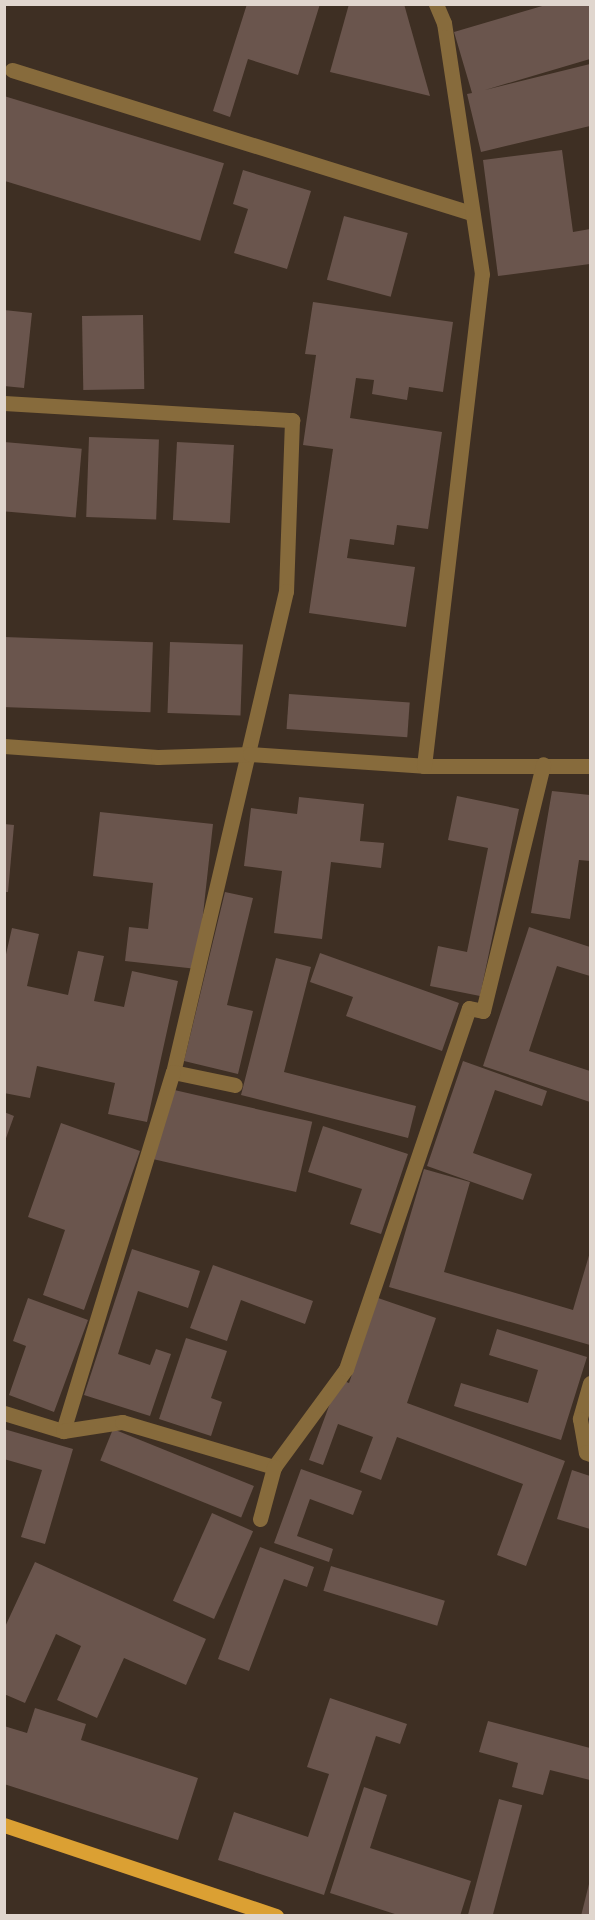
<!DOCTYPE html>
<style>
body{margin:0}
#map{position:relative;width:595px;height:1920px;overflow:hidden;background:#3e2f23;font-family:"Golos Text",sans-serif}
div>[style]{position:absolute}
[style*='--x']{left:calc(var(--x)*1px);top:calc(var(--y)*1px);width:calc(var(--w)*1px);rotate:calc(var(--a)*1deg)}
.building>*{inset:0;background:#6a554d;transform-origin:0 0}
.minor>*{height:15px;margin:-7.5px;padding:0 7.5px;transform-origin:7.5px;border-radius:7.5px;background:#876b3c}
.major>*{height:15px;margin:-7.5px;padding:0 7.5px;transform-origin:7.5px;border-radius:7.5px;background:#dba033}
span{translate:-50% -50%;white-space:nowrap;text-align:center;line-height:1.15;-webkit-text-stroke:6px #342519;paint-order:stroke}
.frame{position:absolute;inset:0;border:6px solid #e0d6ce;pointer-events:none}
</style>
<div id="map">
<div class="building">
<div style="clip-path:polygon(247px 4px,320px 4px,298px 75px,248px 59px,230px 117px,213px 111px)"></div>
<div style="clip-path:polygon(349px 4px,404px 4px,430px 96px,330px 72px)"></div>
<div style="clip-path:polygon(549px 4px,590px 4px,590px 59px,485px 90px,590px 64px,590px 126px,481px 152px,467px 94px,472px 93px,454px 32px)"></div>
<div style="left:4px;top:96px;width:230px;height:81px;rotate:17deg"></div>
<div style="clip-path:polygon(562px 150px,573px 232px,590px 229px,590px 264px,498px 276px,483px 160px)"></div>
<div style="clip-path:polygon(243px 170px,311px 191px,287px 269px,234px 253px,248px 209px,233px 204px)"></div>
<div style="left:344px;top:216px;width:66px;height:66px;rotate:15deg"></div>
<div style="clip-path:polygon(313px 302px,453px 322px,443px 392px,409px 387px,407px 400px,372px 394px,374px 380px,356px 378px,350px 418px,442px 432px,428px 529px,397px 525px,394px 545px,350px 539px,347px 558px,415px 567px,406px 627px,309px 613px,333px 449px,303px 445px,316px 355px,305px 354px)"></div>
<div style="clip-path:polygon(4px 310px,32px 313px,24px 388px,4px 386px)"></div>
<div style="left:143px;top:315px;width:74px;height:61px;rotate:89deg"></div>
<div style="left:89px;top:437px;width:70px;height:80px;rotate:2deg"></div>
<div style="left:4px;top:442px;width:78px;height:69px;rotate:5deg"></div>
<div style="left:177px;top:442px;width:57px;height:78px;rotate:3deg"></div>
<div style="left:4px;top:637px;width:149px;height:70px;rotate:2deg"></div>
<div style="left:170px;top:642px;width:73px;height:71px;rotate:2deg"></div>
<div style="left:289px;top:694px;width:121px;height:35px;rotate:4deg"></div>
<div style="clip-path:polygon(552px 791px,590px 795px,590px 861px,579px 860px,570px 919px,531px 913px)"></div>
<div style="clip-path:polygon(457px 796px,519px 809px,480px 996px,430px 986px,438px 946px,467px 952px,488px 848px,448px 840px)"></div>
<div style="clip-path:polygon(299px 797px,364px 804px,360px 841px,384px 843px,381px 868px,331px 862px,322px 939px,274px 933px,282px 871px,244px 866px,251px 808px,297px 814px)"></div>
<div style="clip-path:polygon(100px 812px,213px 824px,197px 969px,125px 961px,129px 927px,148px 929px,153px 883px,93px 876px)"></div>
<div style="clip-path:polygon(4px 824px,14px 825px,8px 892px,4px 892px)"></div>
<div style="clip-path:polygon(225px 892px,253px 898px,227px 1005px,253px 1011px,238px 1074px,184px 1061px)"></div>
<div style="clip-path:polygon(529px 927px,590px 947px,590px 976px,557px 966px,529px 1051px,590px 1071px,590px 1102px,483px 1066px)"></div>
<div style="clip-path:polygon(12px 928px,39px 934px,27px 986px,68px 995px,78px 951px,104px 956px,94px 1001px,124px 1007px,132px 971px,178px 981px,147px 1122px,108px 1114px,115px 1083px,37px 1066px,30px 1098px,4px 1093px,4px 963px)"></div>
<div style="clip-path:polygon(320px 953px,459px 1003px,442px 1051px,346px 1016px,353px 997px,310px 982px)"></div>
<div style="clip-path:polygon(276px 958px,311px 967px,284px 1072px,416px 1106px,408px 1138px,241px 1095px)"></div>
<div style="clip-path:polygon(463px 1061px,547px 1091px,542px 1106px,495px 1090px,473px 1153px,532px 1174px,523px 1200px,427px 1166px)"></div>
<div style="left:170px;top:1089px;width:146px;height:72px;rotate:13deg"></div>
<div style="clip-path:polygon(4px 1112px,14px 1116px,5px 1141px,4px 1141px)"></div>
<div style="clip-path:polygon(61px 1123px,140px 1151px,84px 1310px,43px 1295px,65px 1230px,28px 1217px)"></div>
<div style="clip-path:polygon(323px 1126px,408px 1154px,381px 1234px,350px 1224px,362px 1189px,308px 1172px)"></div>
<div style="clip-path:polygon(424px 1169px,470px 1182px,444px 1272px,573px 1310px,590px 1252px,590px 1345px,389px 1287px)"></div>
<div style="clip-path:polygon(132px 1249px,200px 1271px,188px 1308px,138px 1291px,118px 1354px,150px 1365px,156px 1349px,171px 1354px,150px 1416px,84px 1395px)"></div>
<div style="clip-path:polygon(213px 1265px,313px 1301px,305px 1324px,241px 1300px,227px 1341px,190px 1328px)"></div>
<div style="clip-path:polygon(28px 1298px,88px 1320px,54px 1412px,9px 1395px,26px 1346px,13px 1341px)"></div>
<div style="clip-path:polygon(378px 1298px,436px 1318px,407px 1403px,565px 1461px,526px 1566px,497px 1555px,523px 1484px,397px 1437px,381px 1480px,360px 1472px,373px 1437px,338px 1424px,323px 1465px,309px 1460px,339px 1379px,349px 1383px)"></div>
<div style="clip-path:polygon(497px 1329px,587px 1357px,561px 1440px,454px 1406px,461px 1383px,528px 1403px,538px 1370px,489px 1355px)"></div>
<div style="clip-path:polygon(186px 1338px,227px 1351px,211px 1398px,222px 1402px,211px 1436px,159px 1419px)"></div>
<div style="clip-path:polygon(4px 1429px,73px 1449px,45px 1544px,21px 1537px,42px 1470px,4px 1459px)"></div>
<div style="left:113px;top:1429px;width:152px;height:34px;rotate:22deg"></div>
<div style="clip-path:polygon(301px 1469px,362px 1491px,353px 1515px,310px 1499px,297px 1536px,333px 1549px,329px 1562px,274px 1543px)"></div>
<div style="clip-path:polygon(572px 1470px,590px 1476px,590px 1529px,557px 1519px)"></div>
<div style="left:212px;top:1513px;width:45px;height:96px;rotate:24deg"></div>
<div style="clip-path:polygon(260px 1547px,314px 1567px,307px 1587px,284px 1579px,249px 1671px,218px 1659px)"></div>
<div style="clip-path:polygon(35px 1562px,206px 1639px,186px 1685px,124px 1658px,97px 1718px,57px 1700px,81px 1646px,56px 1634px,25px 1703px,4px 1694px,4px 1629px)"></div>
<div style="left:331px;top:1566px;width:119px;height:26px;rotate:17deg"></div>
<div style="clip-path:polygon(330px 1698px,407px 1724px,400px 1744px,376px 1736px,324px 1895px,218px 1860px,234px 1812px,308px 1837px,329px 1774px,307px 1767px)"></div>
<div style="clip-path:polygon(35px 1708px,86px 1724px,81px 1740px,198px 1778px,178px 1840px,4px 1784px,4px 1726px,27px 1733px)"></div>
<div style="clip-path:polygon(488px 1721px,590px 1748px,590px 1780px,550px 1770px,543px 1795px,512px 1787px,518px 1763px,479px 1752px)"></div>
<div style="clip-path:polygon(364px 1787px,387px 1795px,370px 1848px,471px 1881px,460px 1916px,401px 1916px,330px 1893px)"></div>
<div style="left:499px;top:1799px;width:24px;height:121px;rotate:15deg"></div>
<div style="clip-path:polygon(590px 1880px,590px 1916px,581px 1916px)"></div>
</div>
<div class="minor">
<div style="--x:12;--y:70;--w:482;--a:17.3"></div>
<div style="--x:4;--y:403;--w:289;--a:3.4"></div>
<div style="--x:292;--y:420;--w:171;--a:92"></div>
<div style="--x:286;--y:591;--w:494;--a:103.2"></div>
<div style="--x:173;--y:1072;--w:63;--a:11.8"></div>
<div style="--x:4;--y:746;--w:154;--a:4.1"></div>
<div style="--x:158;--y:757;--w:92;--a:-1.9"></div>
<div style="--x:250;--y:754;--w:174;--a:3.9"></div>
<div style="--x:424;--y:766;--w:166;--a:0"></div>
<div style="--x:424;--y:766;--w:495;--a:-83.3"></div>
<div style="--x:482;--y:274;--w:254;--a:-98.6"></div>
<div style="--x:444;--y:23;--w:21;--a:-113"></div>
<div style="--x:590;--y:1383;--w:37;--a:106"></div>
<div style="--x:580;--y:1419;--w:34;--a:80"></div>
<div style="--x:586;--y:1452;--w:4;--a:27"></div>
<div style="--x:4;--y:1413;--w:62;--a:17"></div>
<div style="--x:63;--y:1431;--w:375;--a:-73"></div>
<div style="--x:63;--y:1431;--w:60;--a:-8.7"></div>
<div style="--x:122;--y:1422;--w:159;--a:16.5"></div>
<div style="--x:274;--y:1467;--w:122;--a:-53.7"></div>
<div style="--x:346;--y:1369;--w:381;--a:-71.2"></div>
<div style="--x:469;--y:1008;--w:14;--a:12"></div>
<div style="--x:483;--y:1011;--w:254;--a:-76.3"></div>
<div style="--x:260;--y:1519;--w:54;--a:-74.9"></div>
</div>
<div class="major">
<div style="--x:4;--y:1825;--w:287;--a:18.5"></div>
</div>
<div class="frame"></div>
</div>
